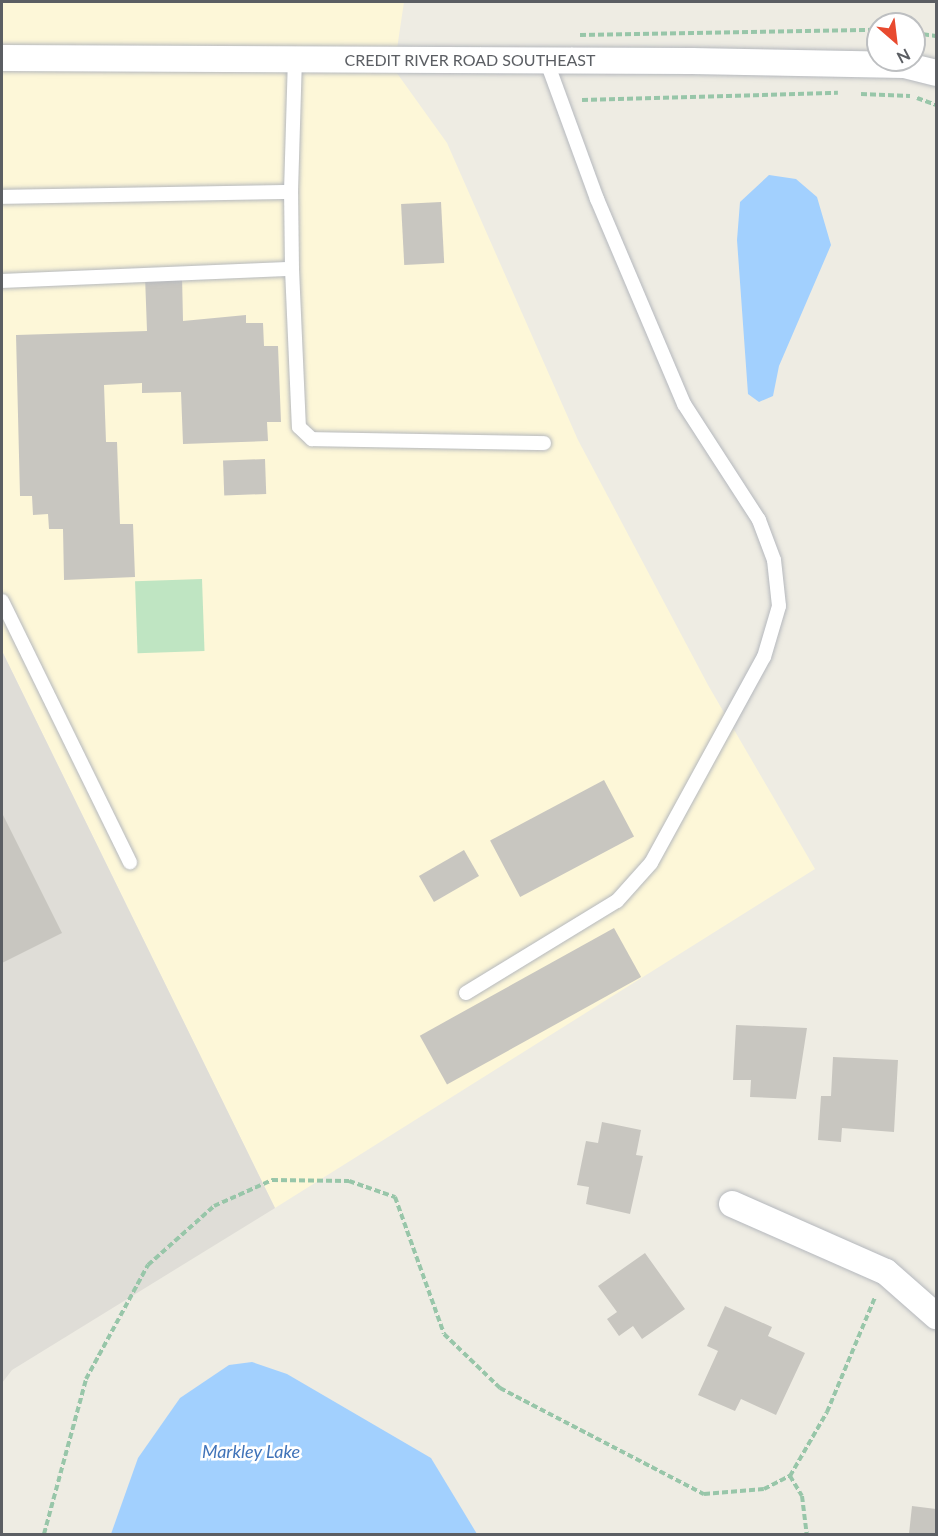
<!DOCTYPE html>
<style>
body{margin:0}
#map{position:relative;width:938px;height:1536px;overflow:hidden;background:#eeece3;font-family:Lato,sans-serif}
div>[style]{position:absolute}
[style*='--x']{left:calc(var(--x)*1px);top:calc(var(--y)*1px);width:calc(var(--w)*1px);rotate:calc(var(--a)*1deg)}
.commercial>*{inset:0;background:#fdf7d8}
.industrial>*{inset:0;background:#dfddd7}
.green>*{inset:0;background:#bfe5c2;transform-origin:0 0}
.water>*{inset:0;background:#a2d0fe}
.building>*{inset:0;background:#c8c6c0;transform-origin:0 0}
.path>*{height:4px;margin-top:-2px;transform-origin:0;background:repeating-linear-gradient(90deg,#98c6a9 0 6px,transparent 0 9px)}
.roads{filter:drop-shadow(0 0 2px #b5b8bd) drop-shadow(0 0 2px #b5b8bd)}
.service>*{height:14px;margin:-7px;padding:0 7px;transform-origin:7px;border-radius:7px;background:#fff}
.minor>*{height:26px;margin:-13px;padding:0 13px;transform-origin:13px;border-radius:13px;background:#fff}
span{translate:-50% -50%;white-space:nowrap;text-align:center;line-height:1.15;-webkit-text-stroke:5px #fff;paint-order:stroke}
.street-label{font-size:16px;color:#5b5e63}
.water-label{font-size:18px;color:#4174b9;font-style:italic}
.frame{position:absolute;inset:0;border:3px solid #5b5e63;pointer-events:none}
.north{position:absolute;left:866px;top:12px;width:60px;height:60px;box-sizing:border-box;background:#fff;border:2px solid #bdbfc1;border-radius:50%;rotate:152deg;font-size:16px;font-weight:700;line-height:24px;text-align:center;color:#5b5e63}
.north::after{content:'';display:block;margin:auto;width:21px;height:27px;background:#e84a2f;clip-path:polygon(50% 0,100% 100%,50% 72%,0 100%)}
</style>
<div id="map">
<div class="commercial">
<div style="clip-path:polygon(2px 2px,404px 2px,394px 69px,447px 143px,578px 440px,708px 685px,815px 869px,275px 1208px,2px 651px)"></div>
</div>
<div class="industrial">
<div style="clip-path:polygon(2px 651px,275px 1208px,12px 1370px,2px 1383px)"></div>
</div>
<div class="green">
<div style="left:202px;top:579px;width:72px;height:67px;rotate:88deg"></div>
</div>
<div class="water">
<div style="clip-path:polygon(769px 175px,796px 179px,817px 197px,831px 245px,779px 366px,773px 396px,759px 402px,748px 394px,737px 240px,740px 202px)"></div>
<div style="clip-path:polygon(252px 1362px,287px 1374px,431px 1458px,477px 1534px,111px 1534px,138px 1458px,180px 1398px,229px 1365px)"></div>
</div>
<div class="building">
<div style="left:441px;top:202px;width:61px;height:40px;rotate:87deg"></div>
<div style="clip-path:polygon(182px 275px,183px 321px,246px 315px,246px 323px,263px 323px,264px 346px,278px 346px,281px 422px,267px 422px,268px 441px,183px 444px,181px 392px,142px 393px,142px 383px,104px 385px,106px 442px,117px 442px,120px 524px,133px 524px,135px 577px,64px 580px,63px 529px,49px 529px,48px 514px,33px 515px,32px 496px,20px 496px,16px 335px,147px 331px,145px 276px)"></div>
<div style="left:265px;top:459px;width:35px;height:42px;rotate:88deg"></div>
<div style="left:604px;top:780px;width:64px;height:129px;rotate:62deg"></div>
<div style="clip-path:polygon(2px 813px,62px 933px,2px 963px)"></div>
<div style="left:464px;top:850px;width:30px;height:52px;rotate:60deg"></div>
<div style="left:614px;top:928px;width:56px;height:222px;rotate:61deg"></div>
<div style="clip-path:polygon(736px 1025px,807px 1028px,796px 1099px,750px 1097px,751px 1080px,733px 1080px)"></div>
<div style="clip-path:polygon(833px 1057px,898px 1060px,894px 1132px,842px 1128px,841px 1142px,818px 1140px,821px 1096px,831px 1096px)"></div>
<div style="clip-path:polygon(602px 1122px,641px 1130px,636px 1155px,643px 1156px,630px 1214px,586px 1204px,589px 1187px,577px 1185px,586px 1141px,598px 1143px)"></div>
<div style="clip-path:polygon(645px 1253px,685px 1309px,642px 1339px,633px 1326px,619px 1336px,607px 1319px,617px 1312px,598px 1286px)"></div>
<div style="clip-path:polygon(725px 1306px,772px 1327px,768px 1336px,805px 1353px,776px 1415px,741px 1399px,735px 1411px,698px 1395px,718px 1351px,707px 1346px)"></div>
<div style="clip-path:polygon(912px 1506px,936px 1509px,936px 1534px,909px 1534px)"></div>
</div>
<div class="path">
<div style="--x:914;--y:33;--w:22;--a:8"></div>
<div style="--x:580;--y:35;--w:298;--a:-1"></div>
<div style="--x:861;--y:94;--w:49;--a:2.3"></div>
<div style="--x:917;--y:98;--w:20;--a:20"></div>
<div style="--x:582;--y:100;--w:256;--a:-1.6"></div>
<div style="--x:790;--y:1476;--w:23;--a:59"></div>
<div style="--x:802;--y:1496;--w:38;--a:83"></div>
<div style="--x:44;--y:1534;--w:161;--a:-74.8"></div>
<div style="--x:86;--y:1379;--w:130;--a:-61.5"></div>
<div style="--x:148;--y:1265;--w:89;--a:-41.8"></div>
<div style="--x:214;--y:1206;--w:64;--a:-24.1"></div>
<div style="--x:272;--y:1180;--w:77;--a:0.7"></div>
<div style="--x:349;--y:1181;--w:49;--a:19.2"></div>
<div style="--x:395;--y:1197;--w:145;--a:70.3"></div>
<div style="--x:444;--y:1334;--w:78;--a:44"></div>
<div style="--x:500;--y:1388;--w:230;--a:27.5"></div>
<div style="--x:704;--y:1494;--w:60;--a:-4.8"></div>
<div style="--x:764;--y:1489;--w:29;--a:-27"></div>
<div style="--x:790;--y:1476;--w:74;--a:-60"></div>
<div style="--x:827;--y:1412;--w:125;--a:-67.3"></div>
</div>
<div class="roads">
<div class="service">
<div style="--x:2;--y:197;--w:289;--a:-1"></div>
<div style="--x:291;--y:192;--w:133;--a:-88.3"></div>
<div style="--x:292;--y:269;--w:158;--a:87.5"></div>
<div style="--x:299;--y:427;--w:18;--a:43"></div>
<div style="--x:312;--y:439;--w:232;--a:1"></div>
<div style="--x:2;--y:281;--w:290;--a:-2.4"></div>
<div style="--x:292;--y:269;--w:77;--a:-90.7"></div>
<div style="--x:2;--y:601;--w:291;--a:63.9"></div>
<div style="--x:466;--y:993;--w:177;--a:-31.4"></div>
<div style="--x:617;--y:901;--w:51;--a:-48.2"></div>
<div style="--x:651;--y:863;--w:235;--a:-61.3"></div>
<div style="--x:764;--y:657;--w:53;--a:-73.6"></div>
<div style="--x:779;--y:606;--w:46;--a:-96.2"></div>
<div style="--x:774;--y:560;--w:43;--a:-110.6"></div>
<div style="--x:759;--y:520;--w:138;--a:-122.9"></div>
<div style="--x:684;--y:404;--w:223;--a:-113"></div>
<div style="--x:597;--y:199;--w:148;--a:-110.1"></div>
</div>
<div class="minor">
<div style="--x:2;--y:58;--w:690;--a:0.25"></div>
<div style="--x:692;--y:61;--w:212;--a:1.1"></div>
<div style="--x:904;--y:65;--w:33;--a:14"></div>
<div style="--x:732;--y:1204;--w:168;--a:23.8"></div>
<div style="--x:886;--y:1272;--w:67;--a:41.3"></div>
</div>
</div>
<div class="street-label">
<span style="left:470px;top:60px">CREDIT RIVER ROAD SOUTHEAST</span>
</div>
<div class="water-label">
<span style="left:251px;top:1451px">Markley Lake</span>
</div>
<div class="frame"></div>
<div class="north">N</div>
</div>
